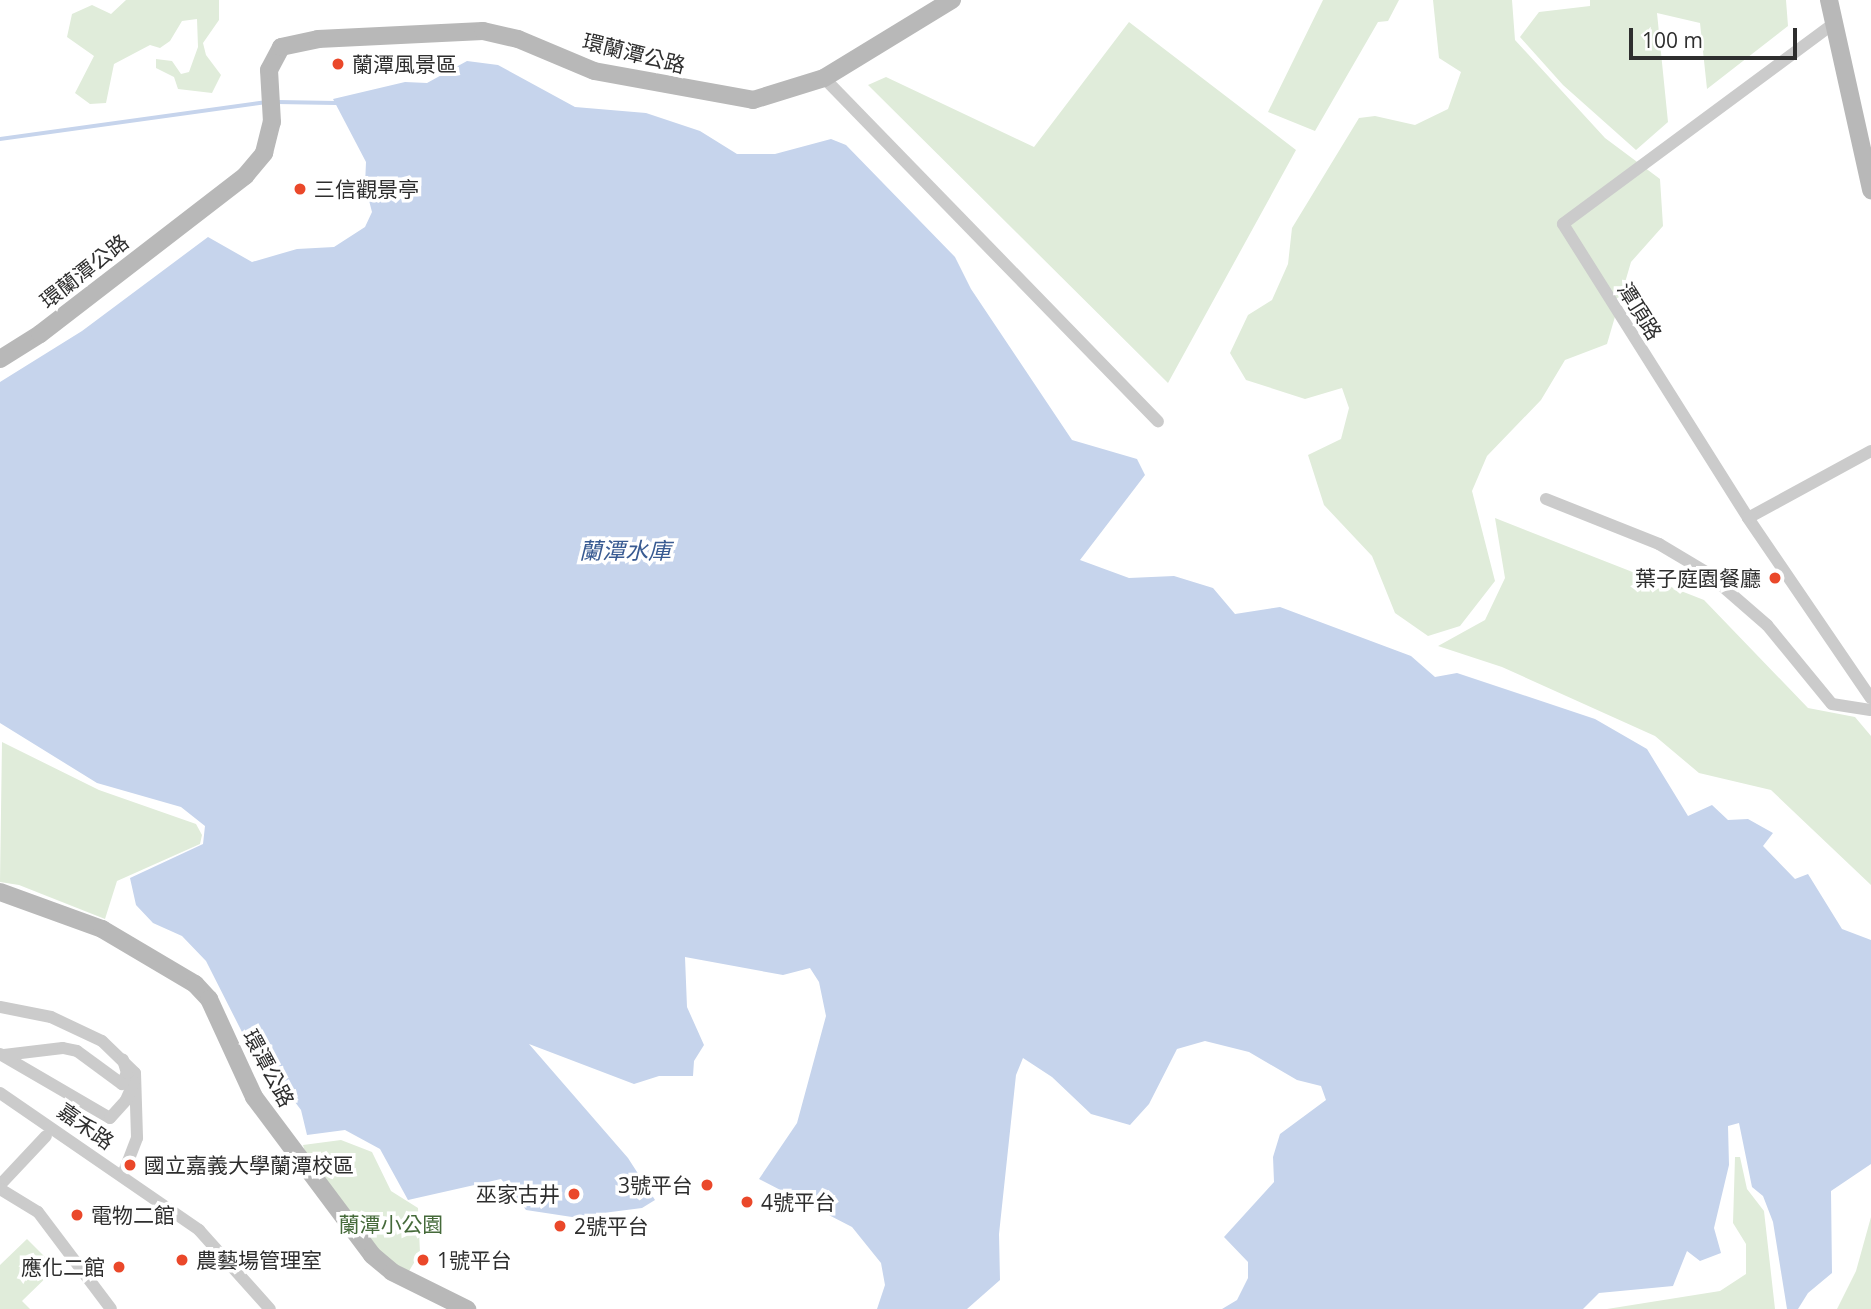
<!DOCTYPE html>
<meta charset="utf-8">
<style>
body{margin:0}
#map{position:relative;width:1871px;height:1309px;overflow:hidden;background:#fff;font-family:"Open Sans","Noto Sans TC",sans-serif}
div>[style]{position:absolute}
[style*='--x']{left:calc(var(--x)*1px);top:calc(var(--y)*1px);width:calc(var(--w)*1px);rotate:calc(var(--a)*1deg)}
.green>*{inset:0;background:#e0ecda}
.water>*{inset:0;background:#c6d4ec}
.stream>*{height:3.5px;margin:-1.75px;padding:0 1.75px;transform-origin:1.75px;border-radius:1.75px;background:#c6d4ec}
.street>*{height:12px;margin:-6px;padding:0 6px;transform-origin:6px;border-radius:6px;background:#cbcbcb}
.secondary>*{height:18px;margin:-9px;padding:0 9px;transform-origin:9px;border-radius:9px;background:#b8b8b8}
.dots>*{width:19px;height:19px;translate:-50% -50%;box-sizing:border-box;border:4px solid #fff;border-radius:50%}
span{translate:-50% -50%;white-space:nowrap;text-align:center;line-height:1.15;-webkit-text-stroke:7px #fff;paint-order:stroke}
.street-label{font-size:21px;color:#2e2e2e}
.poi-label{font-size:21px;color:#2e2e2e}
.left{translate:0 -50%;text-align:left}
.right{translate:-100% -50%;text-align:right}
.park-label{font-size:21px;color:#456a3a}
.water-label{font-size:23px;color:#395b92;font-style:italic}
.scale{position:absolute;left:1629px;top:28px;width:168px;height:32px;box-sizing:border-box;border:4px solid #2e2e2e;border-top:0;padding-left:9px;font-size:21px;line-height:24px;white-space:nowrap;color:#2e2e2e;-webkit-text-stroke:5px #fff;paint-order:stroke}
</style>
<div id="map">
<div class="green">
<div style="clip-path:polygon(126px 0,219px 0,219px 20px,203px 43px,206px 55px,221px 75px,212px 93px,178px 89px,174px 77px,156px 68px,156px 59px,172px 61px,181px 74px,189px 72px,198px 47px,197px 19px,182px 21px,170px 41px,160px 48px,150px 45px,114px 64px,106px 103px,90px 104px,75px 93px,94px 56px,67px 37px,72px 14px,92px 5px,111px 14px)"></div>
<div style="clip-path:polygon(1323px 0,1399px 0,1388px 21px,1378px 22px,1315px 131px,1268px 112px)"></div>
<div style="clip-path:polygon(1433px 0,1512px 0,1515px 40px,1605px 138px,1660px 179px,1663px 226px,1631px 262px,1607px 344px,1565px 360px,1541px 400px,1487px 456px,1472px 491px,1495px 581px,1460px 626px,1428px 636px,1395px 613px,1372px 556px,1324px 505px,1308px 455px,1341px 439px,1349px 408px,1342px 388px,1305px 399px,1246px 380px,1230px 353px,1248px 315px,1272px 300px,1288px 264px,1292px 228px,1359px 118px,1375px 116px,1415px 125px,1448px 109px,1461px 72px,1439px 58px)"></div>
<div style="clip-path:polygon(1590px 0,1786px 0,1788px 26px,1707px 89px,1700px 23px,1657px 13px,1668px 122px,1636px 150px,1563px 85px,1520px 37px,1539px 12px,1590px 6px)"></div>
<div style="clip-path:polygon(1129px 22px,1296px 150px,1168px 383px,868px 85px,886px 77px,1034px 147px)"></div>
<div style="clip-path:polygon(1495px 518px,1704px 600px,1808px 708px,1855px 717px,1871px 736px,1871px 885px,1771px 790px,1699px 773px,1655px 736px,1502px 667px,1438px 646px,1485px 620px,1505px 578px)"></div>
<div style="clip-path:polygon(2px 742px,99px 790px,196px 824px,202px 835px,200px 844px,117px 881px,105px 919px,19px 885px,0 882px)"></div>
<div style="clip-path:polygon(341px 1140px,372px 1152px,391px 1191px,418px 1208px,420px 1253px,406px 1276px,377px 1252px,310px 1169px,303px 1145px)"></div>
<div style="clip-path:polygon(1735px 1157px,1740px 1157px,1747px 1189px,1764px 1211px,1775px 1309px,1607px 1309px,1720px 1291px,1746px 1274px,1746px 1244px,1733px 1223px)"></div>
<div style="clip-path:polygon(1871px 1217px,1871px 1309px,1837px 1309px,1856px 1271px)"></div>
<div style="clip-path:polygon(27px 1239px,56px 1268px,22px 1301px,30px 1309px,0 1309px,0 1265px)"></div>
</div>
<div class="water">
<div style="clip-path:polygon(467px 61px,498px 65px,575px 107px,646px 113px,700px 131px,737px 154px,775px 154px,831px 139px,846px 145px,955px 257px,971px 289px,1072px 440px,1137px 459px,1145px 475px,1080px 560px,1129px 578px,1174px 576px,1213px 588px,1235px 614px,1280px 607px,1411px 656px,1435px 677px,1457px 673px,1595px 719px,1647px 749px,1688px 816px,1712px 805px,1728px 820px,1748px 819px,1773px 833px,1763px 846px,1795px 879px,1808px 874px,1842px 929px,1871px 940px,1871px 1164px,1831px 1191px,1832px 1273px,1808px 1293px,1798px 1309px,1787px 1309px,1773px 1222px,1763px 1196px,1752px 1187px,1739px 1123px,1728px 1126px,1729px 1165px,1714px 1228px,1721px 1253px,1700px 1261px,1687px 1251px,1673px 1286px,1599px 1293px,1583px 1309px,1222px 1309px,1237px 1300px,1248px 1278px,1248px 1262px,1224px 1237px,1274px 1182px,1273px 1157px,1280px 1134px,1326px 1100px,1321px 1086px,1297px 1080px,1249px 1052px,1205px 1041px,1177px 1049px,1149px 1104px,1130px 1125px,1091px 1114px,1052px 1077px,1023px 1058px,1016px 1075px,999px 1234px,1000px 1280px,967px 1309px,877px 1309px,885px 1285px,881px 1263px,852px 1227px,759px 1179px,797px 1123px,826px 1016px,819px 982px,810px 968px,783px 975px,685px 957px,687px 1007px,704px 1045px,694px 1061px,693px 1076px,659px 1076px,634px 1084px,529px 1044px,628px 1158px,655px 1200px,642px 1208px,572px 1217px,526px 1210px,501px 1179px,408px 1200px,380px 1149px,345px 1130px,307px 1135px,301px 1110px,242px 1032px,206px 961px,182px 936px,153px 923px,136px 905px,130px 878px,203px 844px,205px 826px,181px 807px,97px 783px,0 723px,0 382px,82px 331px,208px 237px,252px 262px,297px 249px,334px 247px,365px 227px,372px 212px,365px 185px,366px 162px,333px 99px,405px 82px,427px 83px)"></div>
</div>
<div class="stream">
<div style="--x:277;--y:102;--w:59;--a:1"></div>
<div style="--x:0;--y:139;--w:269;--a:-7.9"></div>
</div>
<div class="street">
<div style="--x:1833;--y:24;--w:336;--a:143.5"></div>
<div style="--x:1563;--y:224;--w:347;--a:57.8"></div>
<div style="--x:1748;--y:518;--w:218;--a:55.7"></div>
<div style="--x:824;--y:78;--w:479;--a:45.8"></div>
<div style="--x:1546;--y:499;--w:122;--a:21.7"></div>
<div style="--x:1659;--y:544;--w:55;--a:30.8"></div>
<div style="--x:1706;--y:572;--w:81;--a:41"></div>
<div style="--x:1767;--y:625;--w:102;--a:50.6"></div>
<div style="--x:1832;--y:704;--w:39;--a:9"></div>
<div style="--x:1748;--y:518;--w:140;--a:-28.6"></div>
<div style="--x:0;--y:1007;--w:52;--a:11.1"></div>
<div style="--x:51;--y:1017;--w:56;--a:25.2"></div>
<div style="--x:102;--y:1041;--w:46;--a:44.1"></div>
<div style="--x:135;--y:1073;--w:65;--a:88.2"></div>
<div style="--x:137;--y:1138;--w:39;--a:111"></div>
<div style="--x:0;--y:1054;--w:127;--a:30.2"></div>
<div style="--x:110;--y:1118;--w:24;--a:-48"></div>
<div style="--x:126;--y:1100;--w:20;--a:-66"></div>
<div style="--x:4;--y:1055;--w:59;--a:-6.8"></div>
<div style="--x:63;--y:1048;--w:14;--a:12"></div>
<div style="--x:77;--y:1051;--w:56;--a:36.3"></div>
<div style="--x:122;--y:1084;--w:12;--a:-66"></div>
<div style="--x:127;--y:1073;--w:14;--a:-107"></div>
<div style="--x:0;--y:1093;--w:242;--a:34.5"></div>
<div style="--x:199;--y:1230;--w:106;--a:48.1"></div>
<div style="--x:0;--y:1185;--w:67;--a:-46.8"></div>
<div style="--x:0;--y:1189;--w:44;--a:31.2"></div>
<div style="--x:38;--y:1212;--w:121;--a:53"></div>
</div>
<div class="secondary">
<div style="--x:1829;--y:0;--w:195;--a:77.5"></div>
<div style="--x:0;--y:359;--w:47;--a:-32"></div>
<div style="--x:40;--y:334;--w:259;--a:-37.6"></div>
<div style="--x:245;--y:176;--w:30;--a:-50"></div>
<div style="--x:264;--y:153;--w:32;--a:-76"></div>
<div style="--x:272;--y:122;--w:52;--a:-93.3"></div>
<div style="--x:269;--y:70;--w:26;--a:-62"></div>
<div style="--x:281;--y:47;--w:38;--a:-12"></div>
<div style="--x:318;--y:39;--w:165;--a:-2.8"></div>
<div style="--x:483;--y:31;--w:36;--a:13"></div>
<div style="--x:518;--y:39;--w:82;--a:22.8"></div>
<div style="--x:594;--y:71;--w:162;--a:10.3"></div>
<div style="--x:753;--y:100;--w:74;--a:-17.2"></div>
<div style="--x:824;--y:78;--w:150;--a:-31.4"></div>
<div style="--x:0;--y:892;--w:109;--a:19.9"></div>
<div style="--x:102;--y:929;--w:108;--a:30.6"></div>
<div style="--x:195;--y:984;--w:21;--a:47"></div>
<div style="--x:209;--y:999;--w:108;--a:65.3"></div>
<div style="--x:254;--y:1097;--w:197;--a:53.2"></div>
<div style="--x:372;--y:1255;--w:26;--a:40"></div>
<div style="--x:392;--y:1272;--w:84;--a:26.3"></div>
</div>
<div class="dots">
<div style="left:338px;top:64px;background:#ea482a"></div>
<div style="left:300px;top:189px;background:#ea482a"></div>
<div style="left:1775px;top:578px;background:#ea482a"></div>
<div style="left:130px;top:1165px;background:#ea482a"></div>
<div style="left:707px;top:1185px;background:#ea482a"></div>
<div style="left:574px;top:1194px;background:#ea482a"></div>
<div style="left:747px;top:1202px;background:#ea482a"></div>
<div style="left:77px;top:1215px;background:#ea482a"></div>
<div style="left:560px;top:1226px;background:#ea482a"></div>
<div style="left:182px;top:1260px;background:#ea482a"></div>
<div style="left:423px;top:1260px;background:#ea482a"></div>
<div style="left:119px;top:1267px;background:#ea482a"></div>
</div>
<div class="street-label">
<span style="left:634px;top:53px;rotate:14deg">環蘭潭公路</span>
<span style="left:84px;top:271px;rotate:-38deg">環蘭潭公路</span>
<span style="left:1640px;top:311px;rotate:58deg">潭頂路</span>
<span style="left:269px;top:1068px;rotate:62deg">環潭公路</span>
<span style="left:86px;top:1126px;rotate:35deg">嘉禾路</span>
</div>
<div class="poi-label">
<span class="left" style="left:352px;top:64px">蘭潭風景區</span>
<span class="left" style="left:314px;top:189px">三信觀景亭</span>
<span class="right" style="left:1761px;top:578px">葉子庭園餐廳</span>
<span class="left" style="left:144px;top:1165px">國立嘉義大學蘭潭校區</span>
<span class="right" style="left:693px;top:1185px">3號平台</span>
<span class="right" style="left:560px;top:1194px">巫家古井</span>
<span class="left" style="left:761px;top:1202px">4號平台</span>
<span class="left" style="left:91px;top:1215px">電物二館</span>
<span class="left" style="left:574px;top:1226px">2號平台</span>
<span class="left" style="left:196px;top:1260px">農藝場管理室</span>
<span class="left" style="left:437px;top:1260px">1號平台</span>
<span class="right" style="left:105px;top:1267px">應化二館</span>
</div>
<div class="park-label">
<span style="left:391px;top:1224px">蘭潭小公園</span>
</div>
<div class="water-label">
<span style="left:625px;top:550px">蘭潭水庫</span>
</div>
<div class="scale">100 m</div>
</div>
